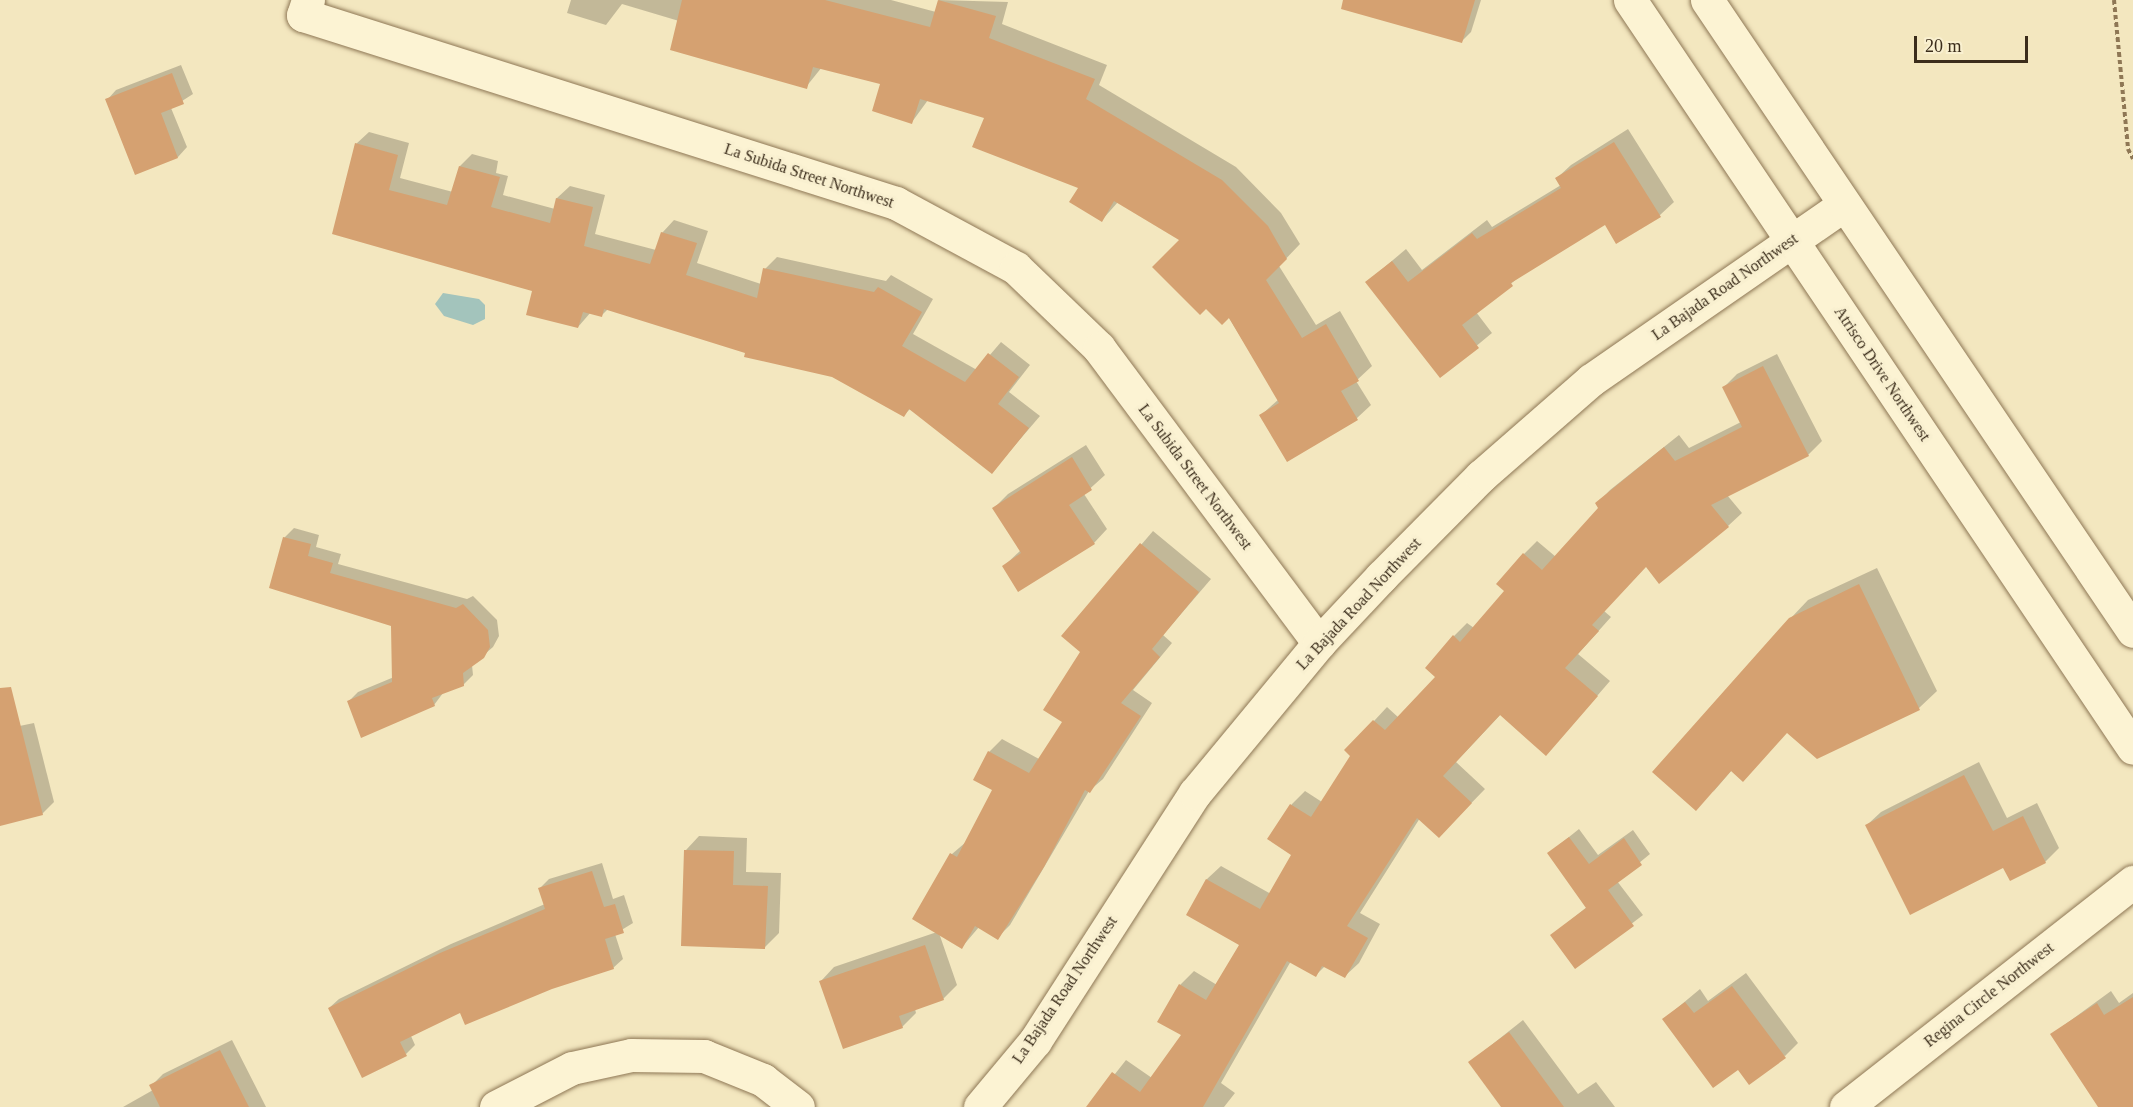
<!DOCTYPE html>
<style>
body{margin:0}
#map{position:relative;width:2133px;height:1107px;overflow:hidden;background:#f3e7bf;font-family:"Times New Roman",serif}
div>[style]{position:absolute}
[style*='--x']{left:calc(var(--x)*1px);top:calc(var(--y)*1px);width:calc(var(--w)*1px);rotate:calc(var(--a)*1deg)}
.water>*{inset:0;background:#a3c4bc}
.shadow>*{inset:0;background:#0003}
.building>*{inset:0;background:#d5a171}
.path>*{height:4px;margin-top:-2px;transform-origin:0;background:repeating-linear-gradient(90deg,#8e7755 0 4.5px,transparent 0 7.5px)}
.roads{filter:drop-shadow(0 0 2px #8e7755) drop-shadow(0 0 2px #8e7755)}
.street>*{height:33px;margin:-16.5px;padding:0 16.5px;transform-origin:16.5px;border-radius:16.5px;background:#fcf3d3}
.secondary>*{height:33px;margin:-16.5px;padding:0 16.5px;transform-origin:16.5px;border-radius:16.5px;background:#fcf3d3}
span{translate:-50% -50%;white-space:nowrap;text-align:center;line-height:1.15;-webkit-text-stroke:6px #f9f0d0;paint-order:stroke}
.street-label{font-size:16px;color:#3b2d1b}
.scale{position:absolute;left:1914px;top:36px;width:114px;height:27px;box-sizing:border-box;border:3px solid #3b2d1b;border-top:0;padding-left:8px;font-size:18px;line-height:21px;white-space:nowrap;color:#3b2d1b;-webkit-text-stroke:4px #f9f0d0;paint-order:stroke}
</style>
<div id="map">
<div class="water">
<div style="clip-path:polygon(443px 293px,479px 299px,485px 305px,485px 319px,473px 325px,444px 316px,435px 304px)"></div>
</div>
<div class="shadow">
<div style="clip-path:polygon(571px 0,891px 0,936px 12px,939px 0,1008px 2px,1002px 24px,1107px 65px,1099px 85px,1236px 167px,1281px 213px,1300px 244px,1279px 266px,1316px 325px,1340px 311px,1372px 366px,1356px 381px,1371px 405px,1357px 418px,1261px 415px,1279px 399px,1181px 240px,1118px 202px,1102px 220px,1080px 187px,986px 117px,928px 100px,912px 122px,882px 83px,822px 67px,806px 87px,679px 21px,622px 4px,606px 25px,567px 13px)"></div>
<div style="clip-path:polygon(1393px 0,1481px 0,1471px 32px,1461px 42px)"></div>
<div style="clip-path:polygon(181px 65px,193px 94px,171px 108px,187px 147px,178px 157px,136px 173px,107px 100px,116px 90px)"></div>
<div style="clip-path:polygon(1628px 129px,1674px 202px,1660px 215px,1605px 223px,1524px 273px,1476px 312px,1492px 333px,1440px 376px,1367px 282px,1406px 249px,1422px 270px,1487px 220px,1492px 227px,1561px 185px,1557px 178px,1571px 165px)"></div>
<div style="clip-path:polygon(369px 132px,409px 143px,400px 178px,453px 192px,460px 166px,472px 154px,498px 161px,496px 173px,508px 176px,503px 195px,555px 209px,557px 198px,570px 186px,605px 195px,595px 234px,656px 250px,662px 233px,674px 220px,708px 231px,697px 263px,761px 284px,765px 269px,777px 257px,886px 281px,891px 275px,933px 299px,913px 334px,977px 370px,1001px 342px,1030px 365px,1009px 392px,1040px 416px,992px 472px,910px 409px,904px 415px,833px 375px,608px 309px,602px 315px,591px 312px,578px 327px,534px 290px,334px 233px,356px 144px)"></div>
<div style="clip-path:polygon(1777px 354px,1822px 441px,1808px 455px,1727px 495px,1742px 513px,1728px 526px,1646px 566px,1604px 611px,1611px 617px,1578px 654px,1610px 681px,1559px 740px,1501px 714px,1456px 762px,1485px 789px,1452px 823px,1420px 818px,1360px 913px,1380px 924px,1359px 963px,1345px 976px,1325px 966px,1316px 975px,1291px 961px,1221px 1083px,1235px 1093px,1224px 1107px,1089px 1107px,1126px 1060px,1152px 1078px,1184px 1035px,1180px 985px,1194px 971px,1217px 985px,1241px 944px,1188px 915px,1207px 879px,1221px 866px,1271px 894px,1293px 854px,1269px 839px,1292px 804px,1305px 791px,1322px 802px,1374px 721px,1387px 707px,1399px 718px,1437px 677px,1454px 636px,1467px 623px,1474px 628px,1506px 591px,1524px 554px,1537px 541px,1556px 557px,1600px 508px,1597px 504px,1610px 490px,1679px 435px,1689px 448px,1741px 422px,1724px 387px,1737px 374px)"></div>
<div style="clip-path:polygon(1086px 445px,1105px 475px,1084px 494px,1107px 529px,1094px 543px,1004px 566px,1021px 550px,994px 508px,1008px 494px)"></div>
<div style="clip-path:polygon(294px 528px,319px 535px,316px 547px,341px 554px,338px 564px,467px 599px,473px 596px,497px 620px,499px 636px,493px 647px,472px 665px,473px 675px,463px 685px,443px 693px,434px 705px,349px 701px,358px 692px,394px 677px,393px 625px,284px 538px)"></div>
<div style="clip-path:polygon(1153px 531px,1211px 579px,1163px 635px,1172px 643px,1133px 690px,1152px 703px,1103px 779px,1089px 791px,1010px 925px,997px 938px,979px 927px,962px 947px,939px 933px,957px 985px,943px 999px,915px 1009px,916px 1013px,902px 1027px,821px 981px,834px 967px,937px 932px,952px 854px,966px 842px,994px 789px,989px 752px,1002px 739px,1039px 759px,1064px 721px,1082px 652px,1063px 636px)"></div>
<div style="clip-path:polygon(1877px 568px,1937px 691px,1919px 708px,1788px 731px,1732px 770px,1713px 792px,1790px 619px,1808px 600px)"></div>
<div style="clip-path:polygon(34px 723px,54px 802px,42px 814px,0 824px,0 730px)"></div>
<div style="clip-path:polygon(1979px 762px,2007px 818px,2037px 803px,2059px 848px,2045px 862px,2003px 866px,1867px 825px,1881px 812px)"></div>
<div style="clip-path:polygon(1579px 829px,1598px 855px,1633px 830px,1650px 854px,1617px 881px,1643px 915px,1575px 967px,1552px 935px,1587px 907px,1549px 853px)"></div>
<div style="clip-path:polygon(699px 836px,747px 838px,746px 872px,781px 873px,779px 933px,765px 947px,686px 850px)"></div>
<div style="clip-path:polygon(602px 863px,613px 899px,624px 895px,633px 923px,615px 934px,623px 959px,613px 968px,461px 1011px,411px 1036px,415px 1045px,406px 1054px,329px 1008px,339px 999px,451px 944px,545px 904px,540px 888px,549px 879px)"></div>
<div style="clip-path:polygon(1746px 973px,1798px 1043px,1785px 1056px,1664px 1019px,1700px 989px,1708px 1001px)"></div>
<div style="clip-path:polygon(2111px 991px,2119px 1003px,2133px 993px,2133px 1107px,2100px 1107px,2052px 1034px)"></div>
<div style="clip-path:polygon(1523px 1020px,1578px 1094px,1596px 1082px,1615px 1107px,1503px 1107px,1470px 1062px)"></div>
<div style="clip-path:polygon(232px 1040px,266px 1107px,123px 1107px,153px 1090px,151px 1086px,163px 1074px)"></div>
</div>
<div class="building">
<div style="clip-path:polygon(682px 0,825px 0,930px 27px,938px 0,996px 16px,989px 38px,1095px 79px,1086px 99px,1222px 180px,1268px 226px,1287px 259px,1266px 280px,1302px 338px,1326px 324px,1359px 381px,1341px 391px,1358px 420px,1287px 462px,1259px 415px,1279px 403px,1229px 318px,1222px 325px,1206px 309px,1200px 315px,1152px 267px,1179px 240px,1114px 201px,1102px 222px,1069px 202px,1078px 188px,972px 147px,984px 118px,920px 99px,912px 124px,872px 111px,880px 84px,813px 67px,807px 89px,670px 50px)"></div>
<div style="clip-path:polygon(1343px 0,1475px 0,1462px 43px,1341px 9px)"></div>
<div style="clip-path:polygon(172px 73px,184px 104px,161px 113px,178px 158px,135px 175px,105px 99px)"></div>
<div style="clip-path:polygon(1614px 142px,1661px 217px,1616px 244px,1605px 225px,1511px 283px,1513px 286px,1462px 325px,1479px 348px,1440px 378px,1365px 282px,1392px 261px,1408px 282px,1472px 233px,1477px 239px,1561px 188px,1555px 178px)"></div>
<div style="clip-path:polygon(355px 143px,398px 155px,389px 190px,447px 205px,459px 166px,500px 177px,491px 207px,550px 223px,556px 198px,593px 207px,584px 246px,650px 264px,661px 232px,697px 243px,686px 275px,757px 298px,763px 268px,874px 292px,878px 287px,922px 312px,902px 346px,965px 382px,988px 353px,1019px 377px,998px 404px,1029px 428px,992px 474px,909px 409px,904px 417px,832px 377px,744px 357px,745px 353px,604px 309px,602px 317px,583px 312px,578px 328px,526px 315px,532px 291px,332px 234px)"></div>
<div style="clip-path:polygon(1763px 366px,1809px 456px,1711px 505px,1729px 527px,1659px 584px,1646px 567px,1592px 625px,1599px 631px,1565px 668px,1598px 696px,1546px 756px,1500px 715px,1443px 776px,1472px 803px,1439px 838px,1417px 818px,1347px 926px,1368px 938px,1345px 978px,1322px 966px,1316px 977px,1287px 961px,1203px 1107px,1086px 1107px,1112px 1072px,1140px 1092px,1181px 1035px,1157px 1022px,1179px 984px,1206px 1000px,1239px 945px,1186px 915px,1206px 879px,1260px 909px,1291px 855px,1267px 839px,1290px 804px,1311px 817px,1350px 756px,1344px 750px,1373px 720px,1385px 730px,1435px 677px,1425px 668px,1453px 635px,1460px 642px,1504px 591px,1496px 584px,1523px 553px,1542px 570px,1598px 508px,1595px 503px,1664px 447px,1675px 461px,1742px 427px,1722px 387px)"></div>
<div style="clip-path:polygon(1072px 457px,1092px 490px,1069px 505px,1095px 544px,1018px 592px,1002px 566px,1021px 553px,992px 508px)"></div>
<div style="clip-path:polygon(283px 537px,311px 544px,308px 556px,333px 563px,330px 573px,456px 608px,463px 604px,488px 630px,490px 647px,484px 658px,463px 673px,464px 686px,432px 698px,435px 706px,361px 738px,347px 701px,392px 682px,391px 626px,269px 588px)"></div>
<div style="clip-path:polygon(1140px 543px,1199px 592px,1152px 649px,1160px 657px,1121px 703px,1141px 716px,1090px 793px,1085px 790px,1044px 867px,998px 940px,975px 926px,962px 949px,912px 919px,950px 853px,957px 857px,992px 790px,973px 780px,988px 751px,1029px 773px,1062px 722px,1043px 710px,1080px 652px,1061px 636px)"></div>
<div style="clip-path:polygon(1859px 584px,1920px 710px,1817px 759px,1787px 733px,1743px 782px,1731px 771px,1696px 811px,1652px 772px,1789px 618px)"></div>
<div style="clip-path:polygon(11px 687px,43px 815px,0 826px,0 688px)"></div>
<div style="clip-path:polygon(1964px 775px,1993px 831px,2023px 816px,2046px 863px,2010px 881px,2003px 868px,1910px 915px,1865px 825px)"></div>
<div style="clip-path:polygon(1569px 837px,1589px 864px,1624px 838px,1642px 865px,1608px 890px,1634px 926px,1575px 969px,1550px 935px,1586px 908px,1547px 853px)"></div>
<div style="clip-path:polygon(684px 850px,734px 851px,733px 885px,768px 886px,765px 949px,681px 946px)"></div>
<div style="clip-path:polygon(592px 871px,604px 907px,615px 904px,624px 933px,605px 939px,614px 969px,552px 989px,465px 1025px,460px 1013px,400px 1042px,407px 1056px,362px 1078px,328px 1008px,440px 953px,545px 909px,538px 888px)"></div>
<div style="clip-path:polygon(925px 945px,944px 1000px,899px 1016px,903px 1028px,843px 1049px,819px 981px)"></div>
<div style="clip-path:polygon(1732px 986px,1786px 1058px,1749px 1085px,1738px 1070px,1713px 1088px,1662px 1019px,1685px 1002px,1694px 1013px)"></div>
<div style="clip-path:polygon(2133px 997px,2133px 1107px,2098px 1107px,2050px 1034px,2097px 1003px,2104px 1015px)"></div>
<div style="clip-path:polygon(1509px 1032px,1564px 1107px,1501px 1107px,1468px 1062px)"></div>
<div style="clip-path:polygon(220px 1050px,249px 1107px,160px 1107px,149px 1085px)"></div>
</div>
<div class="path">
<div style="--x:2114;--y:0;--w:150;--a:84.6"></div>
<div style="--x:2128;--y:149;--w:11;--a:63"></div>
</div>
<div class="roads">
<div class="street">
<div style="--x:308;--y:0;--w:16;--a:108"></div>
<div style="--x:303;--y:15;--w:622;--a:17.59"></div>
<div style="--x:896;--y:203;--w:136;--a:28.4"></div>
<div style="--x:1016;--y:268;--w:115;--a:43.9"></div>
<div style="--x:1099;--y:348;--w:368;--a:53.3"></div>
<div style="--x:496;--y:1107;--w:85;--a:-27.2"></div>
<div style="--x:572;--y:1068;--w:60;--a:-12.4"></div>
<div style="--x:631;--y:1055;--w:73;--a:0.8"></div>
<div style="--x:704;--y:1056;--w:64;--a:22.1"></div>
<div style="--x:763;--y:1080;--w:44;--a:37.6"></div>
<div style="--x:980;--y:1107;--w:86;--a:-50.2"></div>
<div style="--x:1035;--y:1041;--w:295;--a:-57.2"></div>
<div style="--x:1195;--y:793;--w:195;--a:-50.4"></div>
<div style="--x:1319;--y:643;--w:91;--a:-46.8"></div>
<div style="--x:1381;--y:577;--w:142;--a:-45.3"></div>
<div style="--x:1481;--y:476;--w:146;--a:-41.1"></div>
<div style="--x:1591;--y:380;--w:308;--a:-34.7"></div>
</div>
<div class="secondary">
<div style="--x:1630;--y:0;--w:901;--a:56.08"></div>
<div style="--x:1707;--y:0;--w:761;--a:55.98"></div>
<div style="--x:1846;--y:1107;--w:365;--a:-38.1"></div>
</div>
</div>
<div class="street-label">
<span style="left:809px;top:176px;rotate:18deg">La Subida Street Northwest</span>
<span style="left:1725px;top:287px;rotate:-35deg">La Bajada Road Northwest</span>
<span style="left:1882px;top:374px;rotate:56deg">Atrisco Drive Northwest</span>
<span style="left:1195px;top:477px;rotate:53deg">La Subida Street Northwest</span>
<span style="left:1359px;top:604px;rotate:-47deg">La Bajada Road Northwest</span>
<span style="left:1065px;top:990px;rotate:-56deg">La Bajada Road Northwest</span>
<span style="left:1989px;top:995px;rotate:-38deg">Regina Circle Northwest</span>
</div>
<div class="scale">20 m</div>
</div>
